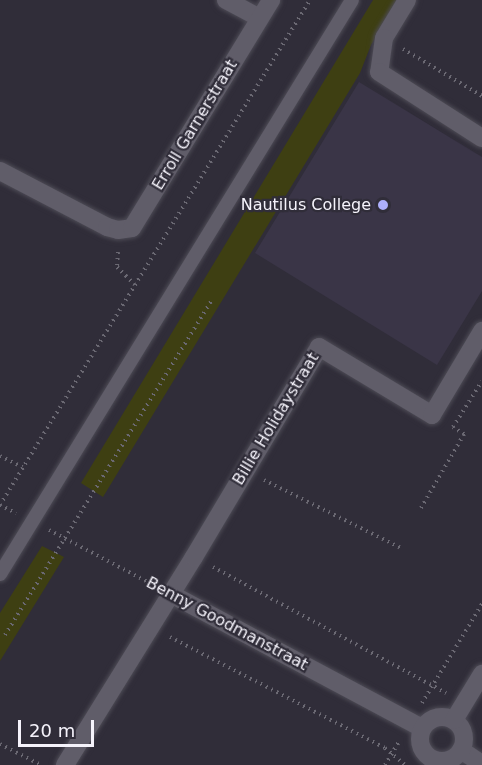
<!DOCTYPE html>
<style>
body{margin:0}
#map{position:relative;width:482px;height:765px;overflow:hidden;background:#302d39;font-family:"DejaVu Sans",sans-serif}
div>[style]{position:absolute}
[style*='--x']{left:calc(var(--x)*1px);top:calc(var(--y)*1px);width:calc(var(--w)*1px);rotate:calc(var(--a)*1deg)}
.built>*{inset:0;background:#3a3547}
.green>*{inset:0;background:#3e3f12}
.path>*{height:4px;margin-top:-2px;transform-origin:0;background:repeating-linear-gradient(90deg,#6b6973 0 1.5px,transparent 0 6px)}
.roads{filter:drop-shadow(0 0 2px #4d4b55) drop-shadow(0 0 2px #4d4b55)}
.service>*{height:14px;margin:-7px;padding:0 7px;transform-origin:7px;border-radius:7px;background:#605d69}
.minor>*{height:18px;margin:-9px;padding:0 9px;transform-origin:9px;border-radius:9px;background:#605d69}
.tertiary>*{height:18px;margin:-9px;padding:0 9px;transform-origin:9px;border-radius:9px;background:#605d69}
.tertiary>.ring{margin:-9px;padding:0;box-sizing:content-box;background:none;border:18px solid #605d69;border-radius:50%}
.dots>*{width:16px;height:16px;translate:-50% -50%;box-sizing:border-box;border:3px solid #302d39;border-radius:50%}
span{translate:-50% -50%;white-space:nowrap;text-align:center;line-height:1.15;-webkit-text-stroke:4.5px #302d39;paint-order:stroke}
.street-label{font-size:16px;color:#f5f3fb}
.poi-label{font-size:16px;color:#f5f3fb}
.right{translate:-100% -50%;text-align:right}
.scale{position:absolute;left:18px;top:720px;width:76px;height:27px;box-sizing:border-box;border:3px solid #f5f3fb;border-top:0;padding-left:8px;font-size:18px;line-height:21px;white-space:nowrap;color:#f5f3fb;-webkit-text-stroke:4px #302d39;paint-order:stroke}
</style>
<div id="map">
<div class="built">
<div style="clip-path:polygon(359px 82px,482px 157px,482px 291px,437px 365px,255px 253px)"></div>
</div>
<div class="green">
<div style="clip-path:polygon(373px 0,398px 0,371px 45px,360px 73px,103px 497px,81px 483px)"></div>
<div style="clip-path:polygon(42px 546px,64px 557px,0 661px,0 613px)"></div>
</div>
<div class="path">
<div style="--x:403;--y:49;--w:92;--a:30.7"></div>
<div style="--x:118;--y:252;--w:15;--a:94"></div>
<div style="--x:117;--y:267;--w:25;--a:45"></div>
<div style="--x:0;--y:456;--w:25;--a:26"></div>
<div style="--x:264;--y:480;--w:153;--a:26.4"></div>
<div style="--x:0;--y:505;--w:593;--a:-58.46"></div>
<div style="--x:0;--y:505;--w:18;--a:27"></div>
<div style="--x:421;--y:508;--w:86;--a:-59.8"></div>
<div style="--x:464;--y:434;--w:13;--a:-148"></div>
<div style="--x:453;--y:427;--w:54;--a:-57.8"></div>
<div style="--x:49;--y:530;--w:116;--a:27.7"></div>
<div style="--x:213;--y:567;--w:265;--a:28.4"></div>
<div style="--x:5;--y:635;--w:392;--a:-58.3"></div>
<div style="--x:170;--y:637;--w:242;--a:27.3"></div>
<div style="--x:385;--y:748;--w:26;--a:40"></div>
<div style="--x:422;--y:703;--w:116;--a:-58.8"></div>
<div style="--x:0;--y:744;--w:46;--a:27.1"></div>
<div style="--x:385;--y:765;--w:29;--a:-59"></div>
</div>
<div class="roads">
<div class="service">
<div style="--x:0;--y:574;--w:673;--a:-58.48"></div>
</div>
<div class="minor">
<div style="--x:226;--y:0;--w:38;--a:28"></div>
<div style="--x:407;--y:0;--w:44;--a:121.2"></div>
<div style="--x:384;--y:38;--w:34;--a:98"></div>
<div style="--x:379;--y:72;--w:122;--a:32.7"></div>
<div style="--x:0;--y:171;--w:121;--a:27.6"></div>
<div style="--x:107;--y:227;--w:11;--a:15"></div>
<div style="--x:118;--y:230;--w:14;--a:-8"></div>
<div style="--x:132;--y:228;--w:267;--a:-58.6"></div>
<div style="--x:171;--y:594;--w:285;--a:28.1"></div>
<div style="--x:461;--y:750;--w:25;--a:34"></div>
<div style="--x:65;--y:765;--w:245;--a:-58.2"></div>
<div style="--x:194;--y:557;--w:244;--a:-59.2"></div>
<div style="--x:319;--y:347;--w:132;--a:31"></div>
<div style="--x:432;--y:415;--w:98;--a:-59.2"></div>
</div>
<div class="tertiary">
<div class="ring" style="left:420px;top:717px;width:26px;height:26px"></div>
<div style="--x:454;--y:720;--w:54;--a:-58.7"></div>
</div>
</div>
<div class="dots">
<div style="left:383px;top:205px;background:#adaffb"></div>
</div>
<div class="street-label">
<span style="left:195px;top:125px;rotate:-59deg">Erroll Garnerstraat</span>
<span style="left:276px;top:419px;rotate:-59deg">Billie Holidaystraat</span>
<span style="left:227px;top:624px;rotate:28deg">Benny Goodmanstraat</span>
</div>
<div class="poi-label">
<span class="right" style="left:371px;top:205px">Nautilus College</span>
</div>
<div class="scale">20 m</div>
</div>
